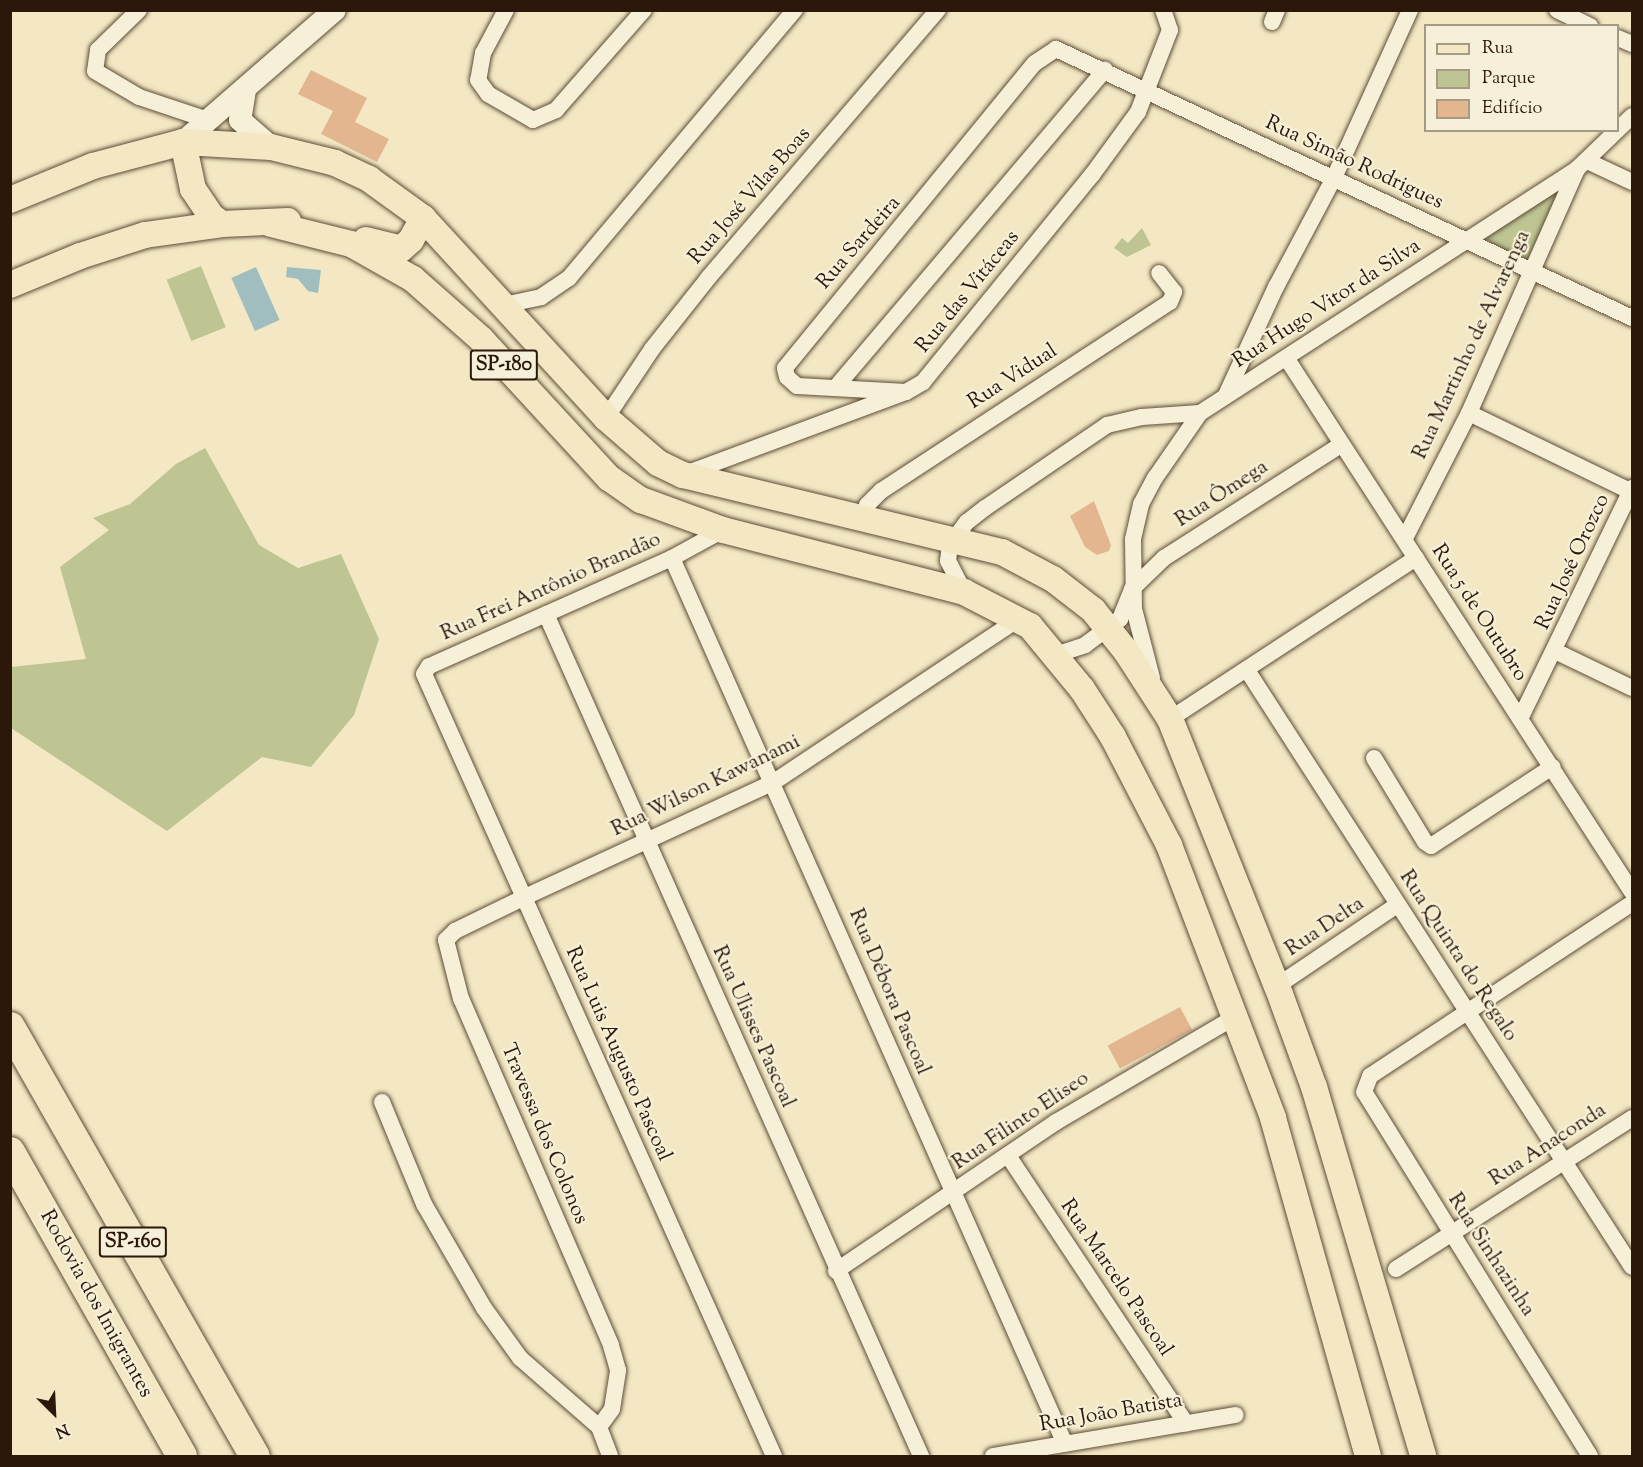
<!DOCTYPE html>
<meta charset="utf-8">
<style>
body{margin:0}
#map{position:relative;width:1643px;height:1467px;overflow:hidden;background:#f3e8c3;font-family:"Sorts Mill Goudy",serif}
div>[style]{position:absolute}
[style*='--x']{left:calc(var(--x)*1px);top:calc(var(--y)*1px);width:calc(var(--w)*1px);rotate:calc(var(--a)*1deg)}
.green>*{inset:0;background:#bec592;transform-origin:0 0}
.water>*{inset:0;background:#a0bebe;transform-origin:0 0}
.building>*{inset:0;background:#e3b690;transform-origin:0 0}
.roads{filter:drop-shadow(0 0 2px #5d4c38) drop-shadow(0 0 2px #5d4c38)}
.street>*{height:16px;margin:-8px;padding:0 8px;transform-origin:8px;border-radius:8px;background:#f7f0d8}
.secondary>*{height:22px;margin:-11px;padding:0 11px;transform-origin:11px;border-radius:11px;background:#f7f0d8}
.primary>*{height:26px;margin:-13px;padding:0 13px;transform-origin:13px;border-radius:13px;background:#f3e8c3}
.highway>*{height:30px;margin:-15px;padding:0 15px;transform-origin:15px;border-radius:15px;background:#f3e8c3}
span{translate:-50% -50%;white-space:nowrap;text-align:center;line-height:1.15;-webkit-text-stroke:4.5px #f7f0d8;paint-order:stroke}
.shield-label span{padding:2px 4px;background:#f7f0d8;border:2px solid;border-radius:4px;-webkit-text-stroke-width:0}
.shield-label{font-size:20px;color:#2b180a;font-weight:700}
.street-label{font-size:21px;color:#2b180a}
.frame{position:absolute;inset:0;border:12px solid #2b180a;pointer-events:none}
.legend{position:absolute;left:1424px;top:24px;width:195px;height:108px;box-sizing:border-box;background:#f7f0d8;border:2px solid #a59a86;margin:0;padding:8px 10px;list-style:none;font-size:18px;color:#2b180a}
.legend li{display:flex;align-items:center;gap:12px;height:30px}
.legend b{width:30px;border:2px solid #a59a86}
.north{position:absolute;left:24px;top:1383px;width:60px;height:60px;-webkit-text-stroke:4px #f7f0d8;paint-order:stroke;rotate:156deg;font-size:16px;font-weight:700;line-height:24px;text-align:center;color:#2b180a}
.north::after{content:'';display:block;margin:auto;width:21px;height:27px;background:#2b180a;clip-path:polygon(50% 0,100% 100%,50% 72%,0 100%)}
</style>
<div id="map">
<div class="green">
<div style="clip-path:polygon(1559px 190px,1530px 258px,1525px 260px,1490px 244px,1487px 236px)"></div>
<div style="clip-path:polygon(1142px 228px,1151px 245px,1127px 257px,1114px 248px,1122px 238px,1128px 243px)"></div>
<div style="left:201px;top:266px;width:66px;height:37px;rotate:68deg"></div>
<div style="clip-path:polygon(205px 448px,259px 545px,298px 568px,341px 554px,379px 639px,354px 715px,311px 767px,262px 757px,167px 831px,11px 728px,11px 667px,86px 659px,60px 567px,109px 530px,93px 518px,130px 504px,176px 464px)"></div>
</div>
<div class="water">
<div style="left:256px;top:267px;width:58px;height:27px;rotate:66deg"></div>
<div style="clip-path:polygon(287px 267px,321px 270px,318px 293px,308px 291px,298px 279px,286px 277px)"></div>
</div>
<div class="building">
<div style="clip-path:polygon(311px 70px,367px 98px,355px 122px,389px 139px,377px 162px,321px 134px,333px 111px,298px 94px)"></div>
<div style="clip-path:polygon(1094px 501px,1111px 545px,1109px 551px,1097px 555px,1085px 547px,1070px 516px)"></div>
<div style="left:1180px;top:1007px;width:26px;height:82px;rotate:62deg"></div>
</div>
<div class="roads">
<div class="street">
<div style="--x:139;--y:10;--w:57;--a:135.7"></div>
<div style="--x:98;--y:50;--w:21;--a:98"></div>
<div style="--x:95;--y:71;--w:51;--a:30.6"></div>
<div style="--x:139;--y:97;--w:73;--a:18.4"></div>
<div style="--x:506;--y:10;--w:49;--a:118.1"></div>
<div style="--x:483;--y:53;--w:27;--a:100"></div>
<div style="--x:478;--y:80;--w:17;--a:54"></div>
<div style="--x:488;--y:94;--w:52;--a:30"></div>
<div style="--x:533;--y:120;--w:25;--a:-23"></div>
<div style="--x:556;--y:110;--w:133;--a:-48.7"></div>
<div style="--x:1557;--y:10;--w:37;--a:26"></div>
<div style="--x:1272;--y:22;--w:13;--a:-67"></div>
<div style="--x:1618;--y:38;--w:15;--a:23"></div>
<div style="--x:1587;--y:161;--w:50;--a:25"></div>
<div style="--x:504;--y:305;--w:38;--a:-12"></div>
<div style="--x:541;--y:297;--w:34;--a:-34"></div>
<div style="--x:569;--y:278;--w:351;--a:-49.9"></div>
<div style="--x:1287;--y:359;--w:635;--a:57.09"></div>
<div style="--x:836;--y:387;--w:416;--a:-49.7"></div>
<div style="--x:906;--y:392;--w:109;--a:-176.8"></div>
<div style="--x:797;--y:386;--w:13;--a:-138"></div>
<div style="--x:787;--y:377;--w:9;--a:-103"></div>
<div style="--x:785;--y:368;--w:394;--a:-50.7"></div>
<div style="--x:1035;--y:63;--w:25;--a:-34"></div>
<div style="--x:1056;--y:49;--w:636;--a:25.03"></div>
<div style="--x:1226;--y:395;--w:119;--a:-65.2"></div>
<div style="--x:1276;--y:287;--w:121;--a:-62"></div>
<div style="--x:1333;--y:180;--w:187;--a:-65.6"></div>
<div style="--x:1469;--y:413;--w:181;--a:25.9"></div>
<div style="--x:606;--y:418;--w:83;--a:-56.3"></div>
<div style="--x:652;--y:349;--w:92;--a:-51.6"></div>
<div style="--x:709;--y:277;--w:352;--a:-49.4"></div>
<div style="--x:688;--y:473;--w:233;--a:-20.4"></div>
<div style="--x:906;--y:392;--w:20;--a:-30"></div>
<div style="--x:923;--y:382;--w:267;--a:-50.8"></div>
<div style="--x:1092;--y:175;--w:78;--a:-53.9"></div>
<div style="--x:1138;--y:112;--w:88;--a:-68.7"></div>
<div style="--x:1170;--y:30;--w:21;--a:-109"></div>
<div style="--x:862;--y:519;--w:15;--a:-70"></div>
<div style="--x:867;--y:505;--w:20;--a:-45"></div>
<div style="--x:881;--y:491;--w:345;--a:-33.2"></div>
<div style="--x:1170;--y:302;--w:11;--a:-68"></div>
<div style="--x:1174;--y:292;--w:24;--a:-128"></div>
<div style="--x:723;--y:530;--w:58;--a:151.2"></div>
<div style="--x:672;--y:558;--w:266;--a:156"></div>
<div style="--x:429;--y:666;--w:9;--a:122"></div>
<div style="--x:424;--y:674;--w:857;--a:65.89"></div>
<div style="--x:1405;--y:538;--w:140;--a:-62.9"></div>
<div style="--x:1469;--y:413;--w:267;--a:-66.1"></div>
<div style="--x:672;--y:558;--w:969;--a:66.08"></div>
<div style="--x:964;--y:592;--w:35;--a:-117"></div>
<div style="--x:948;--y:561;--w:16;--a:-83"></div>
<div style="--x:950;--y:545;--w:29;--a:-54"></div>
<div style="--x:967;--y:522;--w:23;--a:-38"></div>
<div style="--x:985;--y:508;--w:148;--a:-34.2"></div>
<div style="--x:1107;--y:425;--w:36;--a:-13"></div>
<div style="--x:1142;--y:417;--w:58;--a:-3.9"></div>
<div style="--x:546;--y:614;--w:922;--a:65.99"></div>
<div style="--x:1555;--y:651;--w:85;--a:25.7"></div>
<div style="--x:1055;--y:655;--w:32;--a:-18"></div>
<div style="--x:1085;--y:645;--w:44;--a:-36.6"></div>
<div style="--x:1120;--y:619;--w:32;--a:-68"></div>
<div style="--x:1132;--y:589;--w:45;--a:-44.1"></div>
<div style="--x:1164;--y:558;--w:211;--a:-32.6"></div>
<div style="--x:1247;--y:670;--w:710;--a:57.18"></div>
<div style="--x:1152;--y:678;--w:71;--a:-104.6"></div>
<div style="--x:1134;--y:609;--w:70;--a:-90.8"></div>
<div style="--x:1133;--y:539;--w:36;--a:-77"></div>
<div style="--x:1141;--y:504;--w:30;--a:-62"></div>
<div style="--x:1155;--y:478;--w:79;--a:-55.3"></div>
<div style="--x:1200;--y:413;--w:449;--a:-32.9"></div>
<div style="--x:1577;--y:169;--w:76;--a:-43.9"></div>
<div style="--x:1170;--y:719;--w:294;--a:-33.2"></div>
<div style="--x:1520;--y:719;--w:257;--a:-64.1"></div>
<div style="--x:1374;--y:758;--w:98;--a:58.7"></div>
<div style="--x:1425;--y:842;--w:7;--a:34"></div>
<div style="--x:1431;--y:846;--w:145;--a:-33.1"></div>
<div style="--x:1277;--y:986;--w:145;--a:-34"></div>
<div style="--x:382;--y:1102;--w:110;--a:67.6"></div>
<div style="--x:424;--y:1204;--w:120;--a:60"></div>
<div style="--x:484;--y:1308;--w:62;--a:54.2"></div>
<div style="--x:520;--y:1358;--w:105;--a:41.1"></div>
<div style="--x:599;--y:1427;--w:31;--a:69"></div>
<div style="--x:1009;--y:1157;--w:320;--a:56.4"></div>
<div style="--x:1396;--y:1269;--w:280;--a:-32.6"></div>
<div style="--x:836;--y:1271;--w:266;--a:-34.1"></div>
<div style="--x:1056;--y:1122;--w:208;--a:-30.4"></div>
<div style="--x:599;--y:1427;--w:22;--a:-54"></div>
<div style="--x:612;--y:1409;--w:39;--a:-81"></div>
<div style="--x:618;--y:1370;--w:26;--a:-106"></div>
<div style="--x:611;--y:1345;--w:377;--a:-113.4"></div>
<div style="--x:461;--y:999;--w:61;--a:-104.3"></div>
<div style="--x:446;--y:940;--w:13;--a:-45"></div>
<div style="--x:455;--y:931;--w:76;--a:-25.9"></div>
<div style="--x:523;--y:898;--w:277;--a:-24.8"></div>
<div style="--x:774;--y:782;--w:296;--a:-33.7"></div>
<div style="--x:993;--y:1456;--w:246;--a:-9.6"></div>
<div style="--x:1590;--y:1456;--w:428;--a:-121.8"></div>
<div style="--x:1364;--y:1092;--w:17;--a:-69"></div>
<div style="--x:1370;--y:1076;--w:314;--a:-33.4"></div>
</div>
<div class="secondary">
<div style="--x:245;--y:90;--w:30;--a:99"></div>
<div style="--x:240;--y:120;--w:41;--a:41.1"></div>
<div style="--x:183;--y:142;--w:201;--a:-41"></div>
</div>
<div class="primary">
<div style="--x:183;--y:142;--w:48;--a:78"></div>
<div style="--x:193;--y:189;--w:34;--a:56"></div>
<div style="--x:212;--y:217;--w:12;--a:35"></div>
<div style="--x:10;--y:200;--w:90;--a:-22.3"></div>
<div style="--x:93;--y:166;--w:93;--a:-14.9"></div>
<div style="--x:183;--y:142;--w:88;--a:3.3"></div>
<div style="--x:271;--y:147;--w:66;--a:14"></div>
<div style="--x:335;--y:163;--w:38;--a:25"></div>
<div style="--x:369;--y:179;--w:67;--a:35.8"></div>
<div style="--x:423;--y:218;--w:271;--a:47.5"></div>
<div style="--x:606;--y:418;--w:69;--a:40.9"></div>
<div style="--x:658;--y:463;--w:28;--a:26"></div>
<div style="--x:683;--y:475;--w:328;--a:13.6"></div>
<div style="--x:1002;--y:552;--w:58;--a:27.9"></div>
<div style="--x:1053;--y:579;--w:51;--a:37.8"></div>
<div style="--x:1093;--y:610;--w:53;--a:51.2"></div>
<div style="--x:1126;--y:651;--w:81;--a:57.1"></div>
<div style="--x:1170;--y:719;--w:288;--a:68.2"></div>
<div style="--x:1277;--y:986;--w:108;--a:69.9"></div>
<div style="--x:1314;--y:1087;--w:385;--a:73.5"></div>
<div style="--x:271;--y:224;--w:82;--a:14"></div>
<div style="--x:351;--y:244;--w:71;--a:29.4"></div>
<div style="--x:413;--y:279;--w:91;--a:41.4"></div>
<div style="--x:481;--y:339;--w:189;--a:47.4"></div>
<div style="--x:609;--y:478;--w:39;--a:35"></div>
<div style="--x:641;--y:500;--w:87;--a:20.1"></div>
<div style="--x:723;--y:530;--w:249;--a:14.4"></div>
<div style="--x:964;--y:592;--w:74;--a:27.3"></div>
<div style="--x:1030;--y:626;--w:82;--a:50.5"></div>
<div style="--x:1082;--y:689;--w:57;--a:57.1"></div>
<div style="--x:1113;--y:737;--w:122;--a:62.6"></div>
<div style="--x:1169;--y:845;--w:292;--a:69.1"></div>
<div style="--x:1273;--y:1118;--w:351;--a:74.3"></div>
<div style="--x:366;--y:240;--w:36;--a:14"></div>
<div style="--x:401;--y:249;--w:13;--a:-42"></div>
<div style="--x:411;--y:240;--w:25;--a:-61"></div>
<div style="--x:10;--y:285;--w:76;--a:-22.5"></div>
<div style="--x:80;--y:256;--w:68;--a:-17.9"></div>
<div style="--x:145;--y:235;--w:78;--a:-8.1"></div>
<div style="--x:222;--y:224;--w:66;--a:-2.6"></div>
</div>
<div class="highway">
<div style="--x:10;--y:1027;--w:494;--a:60.3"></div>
<div style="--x:10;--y:1152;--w:349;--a:60.5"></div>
</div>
</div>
<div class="shield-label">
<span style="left:504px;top:365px">SP-180</span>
<span style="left:133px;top:1242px">SP-160</span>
</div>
<div class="street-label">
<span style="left:1354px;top:163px;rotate:25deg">Rua Simão Rodrigues</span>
<span style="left:750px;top:196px;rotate:-49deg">Rua José Vilas Boas</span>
<span style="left:859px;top:243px;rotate:-49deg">Rua Sardeira</span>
<span style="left:968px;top:292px;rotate:-51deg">Rua das Vitáceas</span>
<span style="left:1327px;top:304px;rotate:-33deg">Rua Hugo Vitor da Silva</span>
<span style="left:1472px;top:345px;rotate:-65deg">Rua Martinho de Alvarenga</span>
<span style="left:1013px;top:377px;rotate:-33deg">Rua Vidual</span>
<span style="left:1222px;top:494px;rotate:-33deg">Rua Ômega</span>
<span style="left:1573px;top:562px;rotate:-65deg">Rua José Orozco</span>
<span style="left:551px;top:587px;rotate:-24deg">Rua Frei Antônio Brandão</span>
<span style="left:1479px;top:613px;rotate:57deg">Rua 5 de Outubro</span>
<span style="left:706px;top:786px;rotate:-26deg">Rua Wilson Kawanami</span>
<span style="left:1325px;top:927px;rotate:-34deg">Rua Delta</span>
<span style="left:1458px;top:956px;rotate:57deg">Rua Quinta do Regalo</span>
<span style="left:889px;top:992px;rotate:67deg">Rua Débora Pascoal</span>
<span style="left:753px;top:1027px;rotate:66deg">Rua Ulisses Pascoal</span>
<span style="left:618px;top:1054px;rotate:66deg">Rua Luis Augusto Pascoal</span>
<span style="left:1021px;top:1121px;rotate:-34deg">Rua Filinto Eliseo</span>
<span style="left:544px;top:1134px;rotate:67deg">Travessa dos Colonos</span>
<span style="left:1548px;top:1145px;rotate:-33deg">Rua Anaconda</span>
<span style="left:1491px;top:1255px;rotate:57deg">Rua Sinhazinha</span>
<span style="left:1116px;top:1278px;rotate:56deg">Rua Marcelo Pascoal</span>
<span style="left:96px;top:1304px;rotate:61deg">Rodovia dos Imigrantes</span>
<span style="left:1111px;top:1413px;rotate:-10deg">Rua João Batista</span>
</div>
<div class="frame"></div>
<ul class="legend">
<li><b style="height:8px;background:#f3e8c3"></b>Rua</li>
<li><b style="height:16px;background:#bec592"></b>Parque</li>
<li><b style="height:16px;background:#e3b690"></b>Edifício</li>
</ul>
<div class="north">N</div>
</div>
